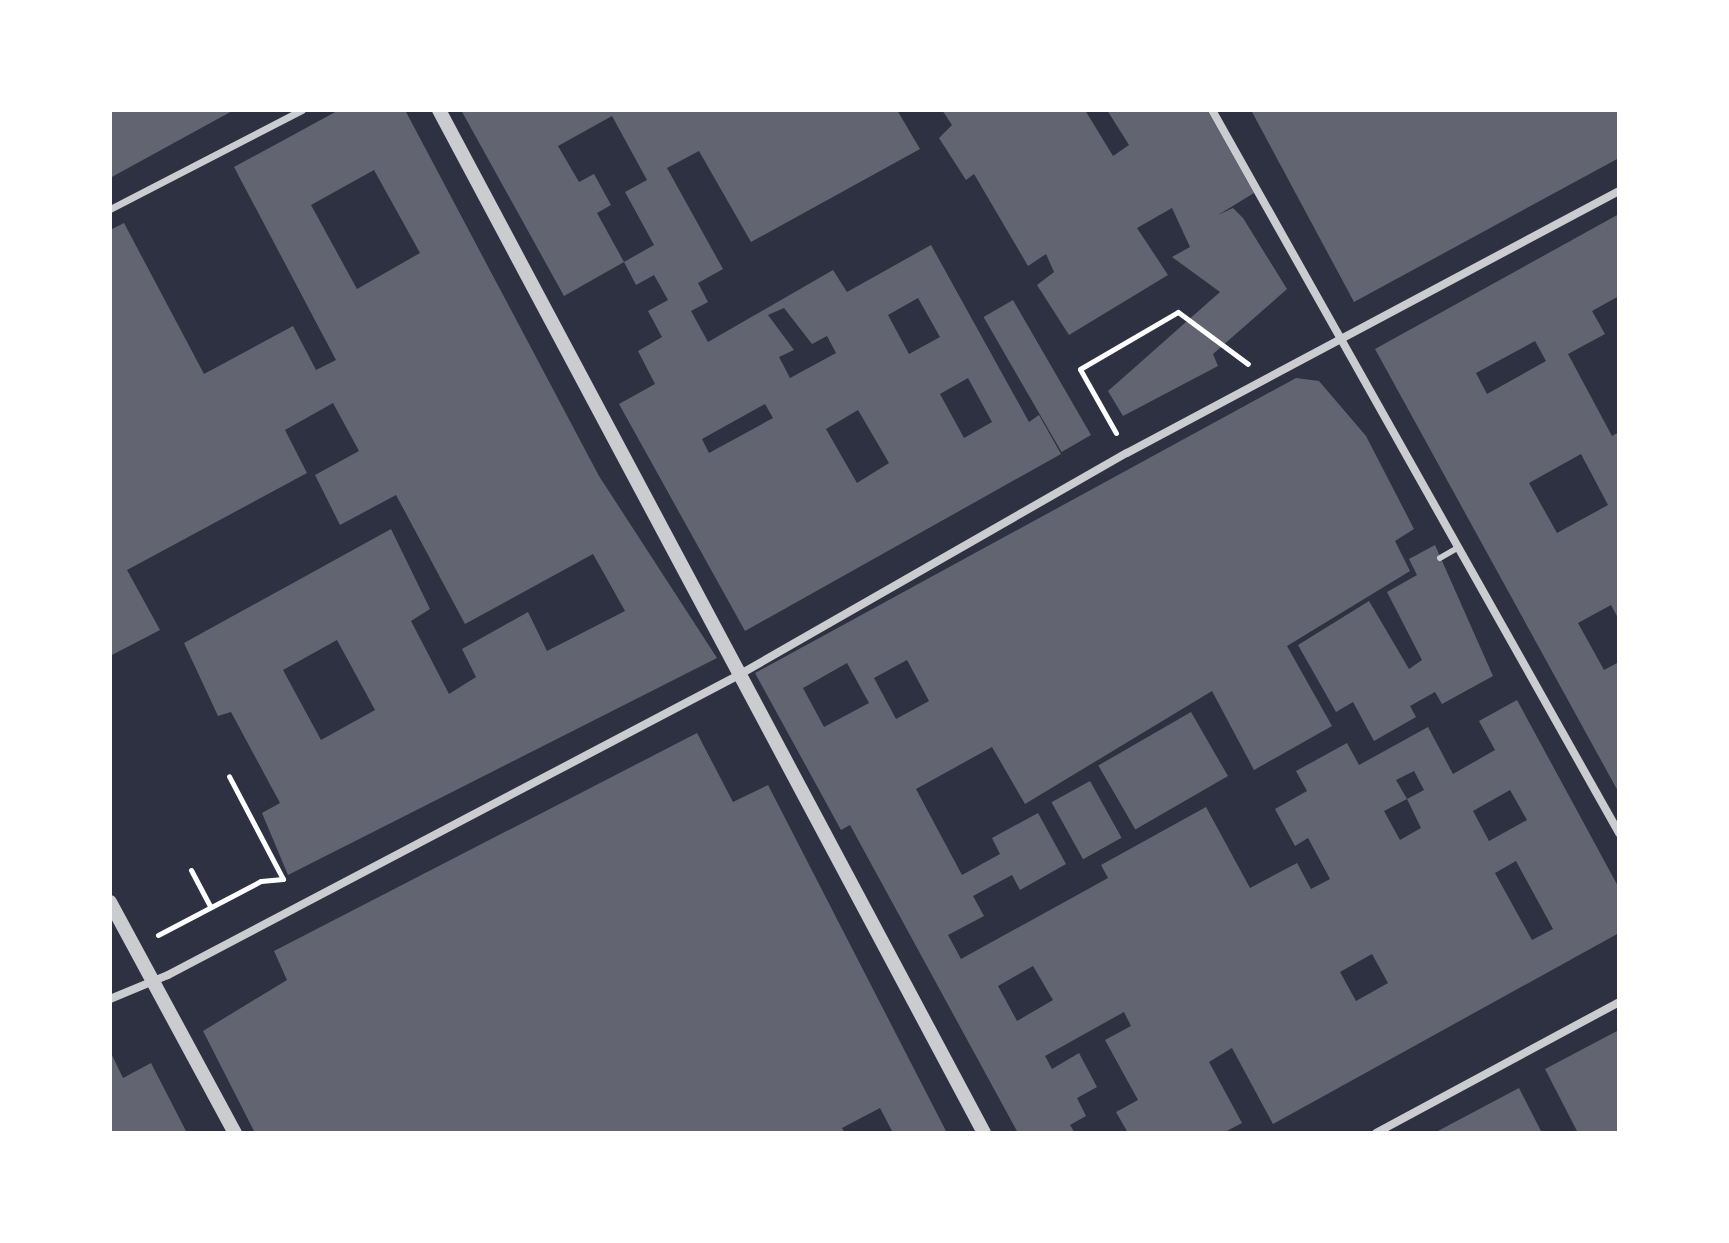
<!DOCTYPE html>
<style>
body{margin:0}
#map{position:relative;width:1729px;height:1243px;overflow:hidden;background:#2d3142;font-family:"DM Sans",sans-serif}
div>[style]{position:absolute}
[style*='--x']{left:calc(var(--x)*1px);top:calc(var(--y)*1px);width:calc(var(--w)*1px);rotate:calc(var(--a)*1deg)}
.building>*{inset:0;background:#626471;transform-origin:0 0}
.path>*{height:5px;margin:-2.5px;padding:0 2.5px;transform-origin:2.5px;border-radius:2.5px;background:#fff}
.service>*{height:6px;margin:-3px;padding:0 3px;transform-origin:3px;border-radius:3px;background:#caccd0}
.pedestrian>*{height:7px;margin:-3.5px;padding:0 3.5px;transform-origin:3.5px;border-radius:3.5px;background:#caccd0}
.minor>*{height:8px;margin:-4px;padding:0 4px;transform-origin:4px;border-radius:4px;background:#caccd0}
.tertiary>*{height:14px;margin:-7px;padding:0 7px;transform-origin:7px;border-radius:7px;background:#caccd0}
span{translate:-50% -50%;white-space:nowrap;text-align:center;line-height:1.15;-webkit-text-stroke:8px #fff;paint-order:stroke}
.frame{position:absolute;inset:0;border:112px solid #fff;pointer-events:none}
</style>
<div id="map">
<div class="building">
<div style="clip-path:polygon(110px 110px,234px 110px,110px 178px)"></div>
<div style="clip-path:polygon(evenodd,339px 110px,405px 110px,599px 476px,717px 658px,288px 875px,262px 813px,280px 803px,231px 712px,218px 716px,184px 643px,391px 529px,430px 609px,411px 621px,449px 694px,476px 677px,462px 649px,528px 612px,547px 651px,625px 611px,593px 554px,465px 624px,396px 495px,340px 525px,315px 475px,359px 451px,333px 403px,285px 430px,307px 473px,127px 570px,160px 630px,110px 656px,110px 230px,124px 223px,204px 374px,293px 326px,316px 370px,336px 360px,234px 167px,339px 110px,374px 170px,420px 253px,357px 289px,311px 205px,374px 170px,339px 110px,337px 640px,375px 710px,321px 740px,283px 670px,337px 640px)"></div>
<div style="clip-path:polygon(evenodd,461px 110px,897px 110px,920px 149px,751px 242px,699px 151px,667px 168px,723px 269px,698px 283px,708px 302px,691px 311px,708px 342px,833px 270px,847px 292px,931px 245px,1029px 422px,1039px 415px,1061px 454px,745px 631px,619px 404px,655px 384px,638px 351px,662px 337px,648px 311px,668px 300px,654px 275px,636px 285px,624px 262px,654px 245px,625px 192px,647px 180px,612px 116px,558px 146px,579px 182px,594px 174px,611px 205px,597px 213px,624px 262px,564px 296px,461px 110px,918px 298px,940px 337px,909px 354px,888px 315px,918px 298px,461px 110px,784px 308px,812px 344px,827px 336px,836px 353px,790px 378px,779px 357px,794px 350px,768px 315px,784px 308px,461px 110px,968px 378px,992px 422px,964px 438px,940px 394px,968px 378px,461px 110px,765px 404px,773px 418px,709px 453px,702px 439px,765px 404px,461px 110px,858px 410px,889px 463px,857px 483px,826px 429px,858px 410px)"></div>
<div style="clip-path:polygon(942px 110px,1085px 110px,1113px 156px,1129px 145px,1107px 110px,1207px 110px,1254px 193px,1218px 215px,1233px 208px,1243px 218px,1287px 289px,1213px 354px,1218px 366px,1123px 416px,1108px 391px,1220px 292px,1172px 257px,1190px 247px,1172px 208px,1137px 228px,1168px 275px,1069px 335px,1037px 285px,1054px 272px,1046px 254px,1028px 266px,974px 174px,966px 180px,939px 138px,952px 125px)"></div>
<div style="clip-path:polygon(1251px 110px,1619px 110px,1619px 158px,1354px 302px)"></div>
<div style="clip-path:polygon(evenodd,1619px 214px,1619px 296px,1592px 311px,1605px 334px,1568px 354px,1612px 436px,1619px 432px,1619px 620px,1611px 605px,1578px 623px,1604px 670px,1619px 662px,1619px 793px,1375px 349px,1619px 214px,1535px 341px,1546px 361px,1487px 394px,1476px 373px,1535px 341px,1619px 214px,1581px 454px,1608px 505px,1557px 533px,1529px 483px,1581px 454px)"></div>
<div style="left:1013px;top:300px;width:156px;height:34px;rotate:60deg"></div>
<div style="clip-path:polygon(evenodd,1296px 378px,1319px 381px,1366px 436px,1414px 529px,1395px 541px,1410px 571px,1287px 646px,1332px 726px,1254px 770px,1212px 691px,1025px 804px,992px 747px,916px 789px,962px 875px,1000px 854px,992px 838px,1038px 813px,1066px 864px,1020px 890px,1012px 875px,973px 896px,984px 916px,948px 935px,961px 959px,1108px 878px,1101px 865px,1206px 807px,1250px 888px,1297px 863px,1311px 889px,1330px 879px,1308px 838px,1295px 846px,1275px 809px,1307px 791px,1296px 771px,1347px 743px,1359px 765px,1428px 727px,1453px 774px,1495px 750px,1479px 721px,1517px 700px,1619px 888px,1619px 933px,1273px 1124px,1232px 1048px,1209px 1062px,1242px 1123px,1223px 1133px,1128px 1133px,1116px 1112px,1138px 1100px,1105px 1040px,1131px 1026px,1124px 1012px,1045px 1056px,1052px 1069px,1079px 1053px,1097px 1087px,1077px 1098px,1086px 1116px,1070px 1125px,1075px 1133px,1018px 1133px,850px 825px,841px 830px,755px 673px,1296px 378px,907px 660px,929px 701px,896px 719px,874px 678px,907px 660px,1296px 378px,847px 663px,869px 703px,824px 727px,803px 688px,847px 663px,1296px 378px,1414px 771px,1424px 790px,1407px 799px,1421px 828px,1400px 840px,1384px 811px,1407px 799px,1396px 780px,1414px 771px,1296px 378px,1510px 790px,1527px 820px,1489px 841px,1473px 811px,1510px 790px,1296px 378px,1516px 861px,1553px 929px,1532px 940px,1495px 873px,1516px 861px,1296px 378px,1372px 954px,1388px 983px,1356px 1001px,1340px 972px,1372px 954px,1296px 378px,1033px 966px,1053px 1000px,1017px 1021px,998px 986px,1033px 966px)"></div>
<div style="clip-path:polygon(1435px 545px,1493px 676px,1442px 704px,1435px 692px,1410px 706px,1416px 717px,1374px 741px,1353px 702px,1336px 712px,1298px 645px,1369px 601px,1409px 669px,1422px 660px,1387px 592px,1417px 575px,1409px 559px)"></div>
<div style="left:1191px;top:712px;width:74px;height:107px;rotate:60deg"></div>
<div style="clip-path:polygon(697px 733px,733px 802px,768px 785px,947px 1133px,893px 1133px,880px 1108px,842px 1128px,845px 1133px,255px 1133px,203px 1031px,287px 980px,274px 951px)"></div>
<div style="left:1090px;top:781px;width:65px;height:44px;rotate:61deg"></div>
<div style="clip-path:polygon(1619px 1030px,1619px 1133px,1578px 1133px,1545px 1069px)"></div>
<div style="clip-path:polygon(110px 1051px,123px 1078px,151px 1063px,187px 1133px,110px 1133px)"></div>
<div style="clip-path:polygon(1519px 1088px,1542px 1133px,1434px 1133px)"></div>
</div>
<div class="path">
<div style="--x:1116;--y:433;--w:73;--a:-119.4"></div>
<div style="--x:1080;--y:369;--w:113;--a:-30.2"></div>
<div style="--x:1178;--y:312;--w:87;--a:36.6"></div>
<div style="--x:191;--y:870;--w:41;--a:62.2"></div>
<div style="--x:158;--y:935;--w:116;--a:-27.7"></div>
<div style="--x:261;--y:881;--w:22;--a:-5"></div>
<div style="--x:283;--y:879;--w:116;--a:-117.7"></div>
</div>
<div class="service">
<div style="--x:1440;--y:558;--w:20;--a:-30"></div>
</div>
<div class="pedestrian">
<div style="--x:110;--y:209;--w:216;--a:-27.3"></div>
</div>
<div class="minor">
<div style="--x:1212;--y:110;--w:830;--a:60.62"></div>
<div style="--x:110;--y:999;--w:63;--a:-22.5"></div>
<div style="--x:168;--y:975;--w:643;--a:-27.72"></div>
<div style="--x:737;--y:676;--w:449;--a:-29.8"></div>
<div style="--x:1127;--y:453;--w:557;--a:-28.04"></div>
<div style="--x:1376;--y:1133;--w:276;--a:-28.3"></div>
</div>
<div class="tertiary">
<div style="--x:439;--y:110;--w:1159;--a:61.95"></div>
<div style="--x:110;--y:902;--w:263;--a:61.6"></div>
</div>
<div class="frame"></div>
</div>
